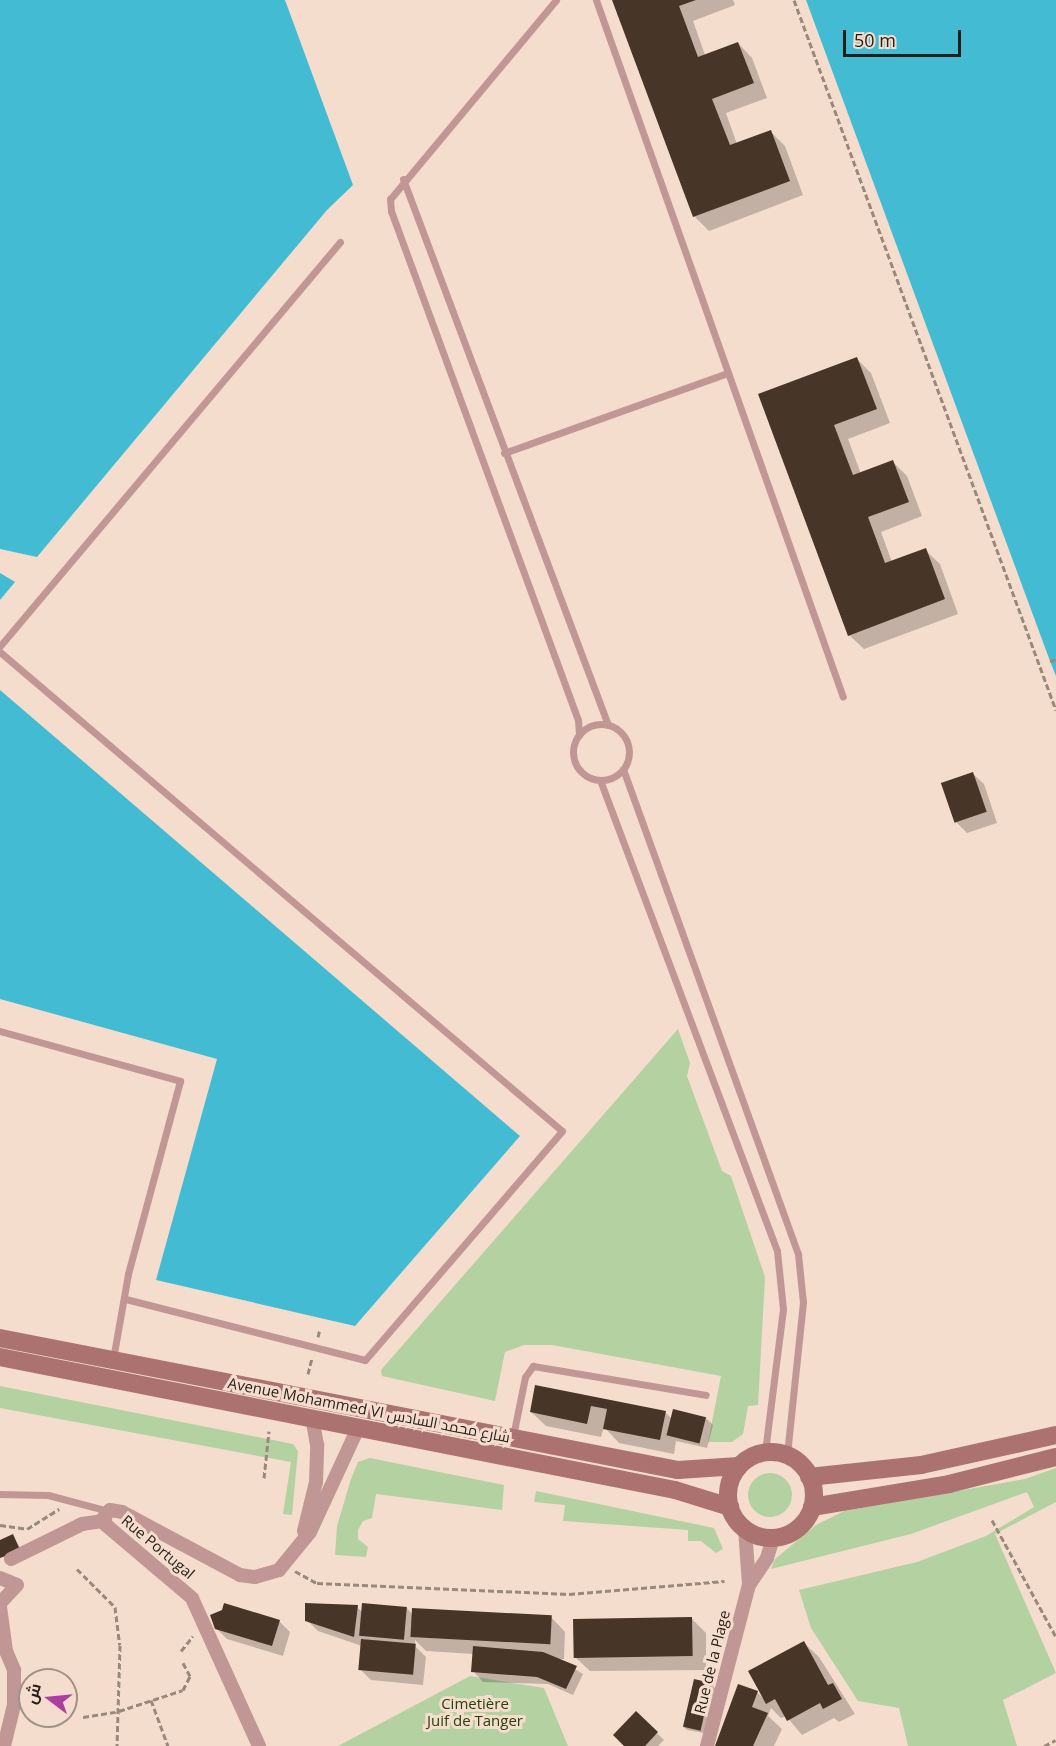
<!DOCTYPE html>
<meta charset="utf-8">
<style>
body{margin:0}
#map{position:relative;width:1056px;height:1746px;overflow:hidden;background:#f4ddcd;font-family:"Open Sans",Cairo,sans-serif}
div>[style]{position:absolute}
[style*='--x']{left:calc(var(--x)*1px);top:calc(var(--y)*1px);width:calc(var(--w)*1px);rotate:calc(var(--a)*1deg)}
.green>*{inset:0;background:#b4d2a1}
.round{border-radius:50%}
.water>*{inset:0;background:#43bcd3}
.shadow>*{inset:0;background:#0003}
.building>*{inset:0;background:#473528;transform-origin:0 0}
.path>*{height:3px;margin-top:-1.5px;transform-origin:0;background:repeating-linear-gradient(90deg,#99897d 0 6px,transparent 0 9px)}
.lane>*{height:7px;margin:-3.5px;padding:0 3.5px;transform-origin:3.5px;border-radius:3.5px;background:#c09794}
.lane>.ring{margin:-3.5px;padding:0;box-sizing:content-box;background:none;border:7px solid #c09794;border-radius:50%}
.street>*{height:14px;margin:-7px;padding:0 7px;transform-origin:7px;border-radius:7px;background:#c09794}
.secondary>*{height:18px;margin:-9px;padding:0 9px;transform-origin:9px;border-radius:9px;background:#ac726f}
.secondary>.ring{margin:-9px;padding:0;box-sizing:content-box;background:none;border:18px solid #ac726f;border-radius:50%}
span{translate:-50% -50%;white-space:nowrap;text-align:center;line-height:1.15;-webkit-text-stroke:6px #f4ddcd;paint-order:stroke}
.street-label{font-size:15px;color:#251d17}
.park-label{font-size:15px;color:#26410d}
.north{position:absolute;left:18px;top:1668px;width:60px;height:60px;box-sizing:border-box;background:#f4ddcd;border:2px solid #a19084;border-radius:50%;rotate:286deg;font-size:16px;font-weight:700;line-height:24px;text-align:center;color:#251d17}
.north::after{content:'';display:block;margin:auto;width:21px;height:27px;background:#ac3f9f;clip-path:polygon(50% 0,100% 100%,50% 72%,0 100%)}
.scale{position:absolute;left:843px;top:30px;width:118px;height:27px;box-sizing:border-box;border:3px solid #251d17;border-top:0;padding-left:8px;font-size:18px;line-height:21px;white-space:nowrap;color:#251d17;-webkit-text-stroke:4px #f4ddcd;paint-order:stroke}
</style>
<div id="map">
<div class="green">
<div style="clip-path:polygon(678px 1029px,690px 1063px,687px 1076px,722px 1171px,731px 1176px,765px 1277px,758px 1405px,748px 1406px,743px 1434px,732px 1442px,708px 1442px,721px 1376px,552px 1345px,524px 1345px,505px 1352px,495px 1401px,382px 1376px,381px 1370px)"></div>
<div style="clip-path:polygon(0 1386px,293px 1444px,298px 1451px,292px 1515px,283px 1514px,291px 1462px,0 1408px)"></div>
<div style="clip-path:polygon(370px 1458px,504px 1485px,502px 1510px,376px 1494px,372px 1518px,363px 1521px,358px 1530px,358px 1539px,368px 1547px,366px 1557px,335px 1555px,337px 1526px,351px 1479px,358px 1462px)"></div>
<div style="clip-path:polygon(1056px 1468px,1056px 1502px,995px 1534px,1056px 1673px,1003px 1700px,1017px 1746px,908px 1746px,899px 1708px,858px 1701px,811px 1628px,799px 1590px,917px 1562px,986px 1536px,1034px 1507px,1027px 1492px,911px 1534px,771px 1569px,775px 1559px,816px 1525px,844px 1511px,1025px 1479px)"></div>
<div class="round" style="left:748px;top:1473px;width:44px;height:44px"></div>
<div style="clip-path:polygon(536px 1491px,714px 1528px,723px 1549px,716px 1553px,701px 1541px,688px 1541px,688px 1530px,563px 1521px,565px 1505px,534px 1502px)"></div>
<div style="clip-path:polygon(470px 1676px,544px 1688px,568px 1746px,338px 1746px)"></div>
</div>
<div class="water">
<div style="clip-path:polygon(0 0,285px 0,353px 185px,327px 210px,37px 557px,0 549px)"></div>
<div style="clip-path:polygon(806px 0,1056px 0,1056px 676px,1050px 661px)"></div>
<div style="clip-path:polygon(0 573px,15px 582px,0 600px)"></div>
<div style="clip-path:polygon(0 690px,520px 1136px,355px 1326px,156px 1280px,217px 1059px,0 999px)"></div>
</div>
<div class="shadow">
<div style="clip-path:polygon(614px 0,733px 0,735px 5px,693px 21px,705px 55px,738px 43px,752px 58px,767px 98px,726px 113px,737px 144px,770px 131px,785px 146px,803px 195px,709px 231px,694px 216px)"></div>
<div style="clip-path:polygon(857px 359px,871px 373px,890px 423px,848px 439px,861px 474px,893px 462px,907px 476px,922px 516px,881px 532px,892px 562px,925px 550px,940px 564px,958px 614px,864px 649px,849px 635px,760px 395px)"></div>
<div style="clip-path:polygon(973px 774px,984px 784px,997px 823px,967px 833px,956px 822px)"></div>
<div style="clip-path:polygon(536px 1387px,665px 1412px,672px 1419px,706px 1418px,713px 1425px,707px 1448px,676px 1441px,674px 1454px,619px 1443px,604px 1427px,601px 1437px,546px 1426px,531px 1412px)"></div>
<div style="clip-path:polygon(13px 1536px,26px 1557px,9px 1564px,0 1553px,0 1541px)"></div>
<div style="clip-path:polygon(357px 1607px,362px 1612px,407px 1608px,413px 1615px,551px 1617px,565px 1632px,564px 1659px,558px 1659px,583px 1674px,573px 1695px,548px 1684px,483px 1682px,473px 1671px,474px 1654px,426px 1651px,415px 1640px,415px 1646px,426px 1657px,423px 1685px,371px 1680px,360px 1669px,362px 1646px,318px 1631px,307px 1620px)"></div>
<div style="clip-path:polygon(691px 1618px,706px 1633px,706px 1670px,590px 1671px,575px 1657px)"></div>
<div style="clip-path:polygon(279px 1621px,290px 1632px,283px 1656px,227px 1639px,216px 1628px)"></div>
<div style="clip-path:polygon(804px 1643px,819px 1657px,855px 1714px,839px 1722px,834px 1718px,802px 1735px,786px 1716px,781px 1718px,771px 1708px,768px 1716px,782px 1729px,774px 1746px,717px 1746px,757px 1692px,764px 1699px)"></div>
<div style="clip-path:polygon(711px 1684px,718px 1691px,704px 1733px,687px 1730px,684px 1727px)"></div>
<div style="clip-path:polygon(636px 1713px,664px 1740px,658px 1746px,626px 1746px)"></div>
</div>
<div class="building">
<div style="clip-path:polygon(612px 0,696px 0,679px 6px,698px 57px,738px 42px,754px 83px,712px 99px,730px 145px,771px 130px,790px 181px,693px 217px)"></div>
<div style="clip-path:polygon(857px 357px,877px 409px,834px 425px,853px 475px,893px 460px,909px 502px,868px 517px,885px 563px,926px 548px,945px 599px,848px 636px,758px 394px)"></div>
<div style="left:973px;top:772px;width:42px;height:34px;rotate:71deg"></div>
<div style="clip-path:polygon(535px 1385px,666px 1411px,660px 1440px,603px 1429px,607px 1409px,591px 1406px,587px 1424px,530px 1412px)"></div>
<div style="left:673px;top:1409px;width:34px;height:27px;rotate:14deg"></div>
<div style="clip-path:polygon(13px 1534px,20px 1550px,0 1558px,0 1540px)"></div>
<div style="clip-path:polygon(224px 1603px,280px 1620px,272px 1646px,215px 1629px,210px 1615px,222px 1610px)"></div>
<div style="clip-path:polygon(305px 1603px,358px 1605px,354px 1637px,305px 1621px)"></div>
<div style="left:362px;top:1603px;width:45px;height:33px;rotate:5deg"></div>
<div style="left:412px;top:1608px;width:140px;height:29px;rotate:3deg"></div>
<div style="left:692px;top:1617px;width:39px;height:119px;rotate:89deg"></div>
<div style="left:361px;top:1639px;width:55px;height:31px;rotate:5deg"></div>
<div style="clip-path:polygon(804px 1641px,828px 1685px,833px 1683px,842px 1699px,823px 1709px,820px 1703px,787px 1721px,775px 1699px,766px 1704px,748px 1671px)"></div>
<div style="clip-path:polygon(473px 1646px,543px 1652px,577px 1666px,566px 1689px,537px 1677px,471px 1672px)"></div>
<div style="left:694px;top:1679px;width:18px;height:49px;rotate:13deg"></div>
<div style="clip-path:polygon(738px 1684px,758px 1691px,752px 1707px,768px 1713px,753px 1746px,715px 1746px)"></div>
<div style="clip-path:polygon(636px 1711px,658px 1732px,645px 1746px,624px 1746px,613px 1735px)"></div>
</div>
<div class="path">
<div style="--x:794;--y:0;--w:757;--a:69.75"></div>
<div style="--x:1050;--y:661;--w:6;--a:-18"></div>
<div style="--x:318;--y:1337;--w:8;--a:-76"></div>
<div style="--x:308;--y:1374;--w:16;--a:-76"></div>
<div style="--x:264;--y:1478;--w:47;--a:-83.9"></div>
<div style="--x:992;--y:1520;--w:133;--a:61.3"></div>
<div style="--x:0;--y:1525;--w:27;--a:8"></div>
<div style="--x:27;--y:1529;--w:38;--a:-32"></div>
<div style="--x:77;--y:1569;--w:54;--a:45"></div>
<div style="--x:115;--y:1607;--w:38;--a:83"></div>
<div style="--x:120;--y:1645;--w:101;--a:91.7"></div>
<div style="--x:295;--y:1571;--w:25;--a:29"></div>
<div style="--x:317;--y:1583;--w:252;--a:2.5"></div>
<div style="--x:569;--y:1594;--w:156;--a:-4.8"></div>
<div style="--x:181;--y:1651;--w:19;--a:-51"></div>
<div style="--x:151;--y:1700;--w:49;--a:69.7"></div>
<div style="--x:83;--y:1717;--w:36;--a:-9"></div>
<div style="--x:119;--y:1711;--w:67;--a:-18.2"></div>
<div style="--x:183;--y:1690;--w:16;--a:-63"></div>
<div style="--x:190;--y:1676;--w:15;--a:-118"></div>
<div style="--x:1044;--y:1746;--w:13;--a:-27"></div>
</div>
<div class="lane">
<div style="--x:556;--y:0;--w:259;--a:129.8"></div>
<div style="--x:390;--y:199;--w:12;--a:85"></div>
<div style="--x:391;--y:211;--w:542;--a:69.83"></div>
<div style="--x:578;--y:720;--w:15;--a:86"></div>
<div style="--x:596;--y:0;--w:739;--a:70.49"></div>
<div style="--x:403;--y:179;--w:583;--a:69.42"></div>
<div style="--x:504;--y:453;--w:237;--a:-19.7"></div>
<div style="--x:0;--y:646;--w:528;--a:-49.92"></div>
<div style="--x:0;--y:652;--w:738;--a:40.44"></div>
<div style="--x:562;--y:1131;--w:302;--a:130.7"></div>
<div style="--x:365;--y:1360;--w:248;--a:-165.7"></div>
<div class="ring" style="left:573px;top:724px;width:49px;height:49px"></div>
<div style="--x:623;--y:769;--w:516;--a:70.16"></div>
<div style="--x:798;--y:1254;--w:48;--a:84.1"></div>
<div style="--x:803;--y:1302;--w:154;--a:96"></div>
<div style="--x:600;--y:780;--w:503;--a:69.4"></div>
<div style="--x:777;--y:1251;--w:58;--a:84.1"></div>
<div style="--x:783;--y:1309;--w:144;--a:97.2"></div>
<div style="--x:0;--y:1031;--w:187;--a:15.5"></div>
<div style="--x:180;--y:1081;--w:200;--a:105.1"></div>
<div style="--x:128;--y:1274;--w:86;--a:100"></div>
<div style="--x:513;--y:1436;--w:60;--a:-78.5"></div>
<div style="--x:525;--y:1377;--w:14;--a:-54"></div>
<div style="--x:533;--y:1366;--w:175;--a:9.5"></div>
<div style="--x:0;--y:1494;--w:48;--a:1.2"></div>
<div style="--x:48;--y:1495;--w:62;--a:14.9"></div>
</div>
<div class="street">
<div style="--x:745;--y:1529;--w:56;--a:85.9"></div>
<div style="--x:304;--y:1531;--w:50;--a:-76.2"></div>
<div style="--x:316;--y:1482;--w:37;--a:-88"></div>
<div style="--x:317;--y:1445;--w:28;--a:-100"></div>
<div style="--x:11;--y:1559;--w:79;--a:-26.2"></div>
<div style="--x:82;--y:1524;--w:22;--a:-8"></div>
<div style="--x:0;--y:1578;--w:18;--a:22"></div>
<div style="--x:17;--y:1585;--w:25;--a:133"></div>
<div style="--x:0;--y:1607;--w:44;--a:82.2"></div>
<div style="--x:6;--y:1651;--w:21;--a:67"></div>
<div style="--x:14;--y:1670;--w:35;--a:90"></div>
<div style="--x:14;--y:1705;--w:42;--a:103.7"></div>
<div style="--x:259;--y:1746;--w:162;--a:-114.4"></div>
<div style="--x:192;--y:1598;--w:113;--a:-139.7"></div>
<div style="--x:106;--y:1525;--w:8;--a:-104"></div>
<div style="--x:104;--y:1517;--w:9;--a:-49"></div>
<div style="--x:110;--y:1510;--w:12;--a:9"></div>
<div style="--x:122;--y:1512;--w:134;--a:28.1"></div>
<div style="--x:240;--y:1575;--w:15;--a:8"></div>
<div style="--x:255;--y:1577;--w:25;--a:-16"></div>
<div style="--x:279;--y:1570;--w:49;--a:-50.8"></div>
<div style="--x:310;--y:1532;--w:117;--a:-65.2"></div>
<div style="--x:707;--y:1746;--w:166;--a:-75.4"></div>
<div style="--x:749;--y:1585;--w:32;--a:-56"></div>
<div style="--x:767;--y:1558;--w:21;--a:-73"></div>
</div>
<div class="secondary">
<div style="--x:0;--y:1338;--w:691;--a:11.02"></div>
<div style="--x:678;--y:1470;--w:61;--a:-3.8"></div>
<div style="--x:0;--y:1357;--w:688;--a:11.15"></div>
<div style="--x:675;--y:1490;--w:58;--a:17.2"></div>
<div class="ring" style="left:728px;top:1452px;width:68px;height:68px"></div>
<div style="--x:809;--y:1477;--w:113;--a:-6.1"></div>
<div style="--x:921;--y:1465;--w:138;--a:-12.5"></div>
<div style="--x:812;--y:1507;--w:139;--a:-9.5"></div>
<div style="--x:949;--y:1484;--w:110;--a:-14.2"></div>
</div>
<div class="street-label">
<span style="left:369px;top:1410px;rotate:11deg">Avenue Mohammed VI شارع محمد السادس</span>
<span style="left:158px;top:1547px;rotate:40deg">Rue Portugal</span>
<span style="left:712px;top:1662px;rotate:-76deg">Rue de la Plage</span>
</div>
<div class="park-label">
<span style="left:475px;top:1712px">Cimetière<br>Juif de Tanger</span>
</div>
<div class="north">ش</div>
<div class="scale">50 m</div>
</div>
